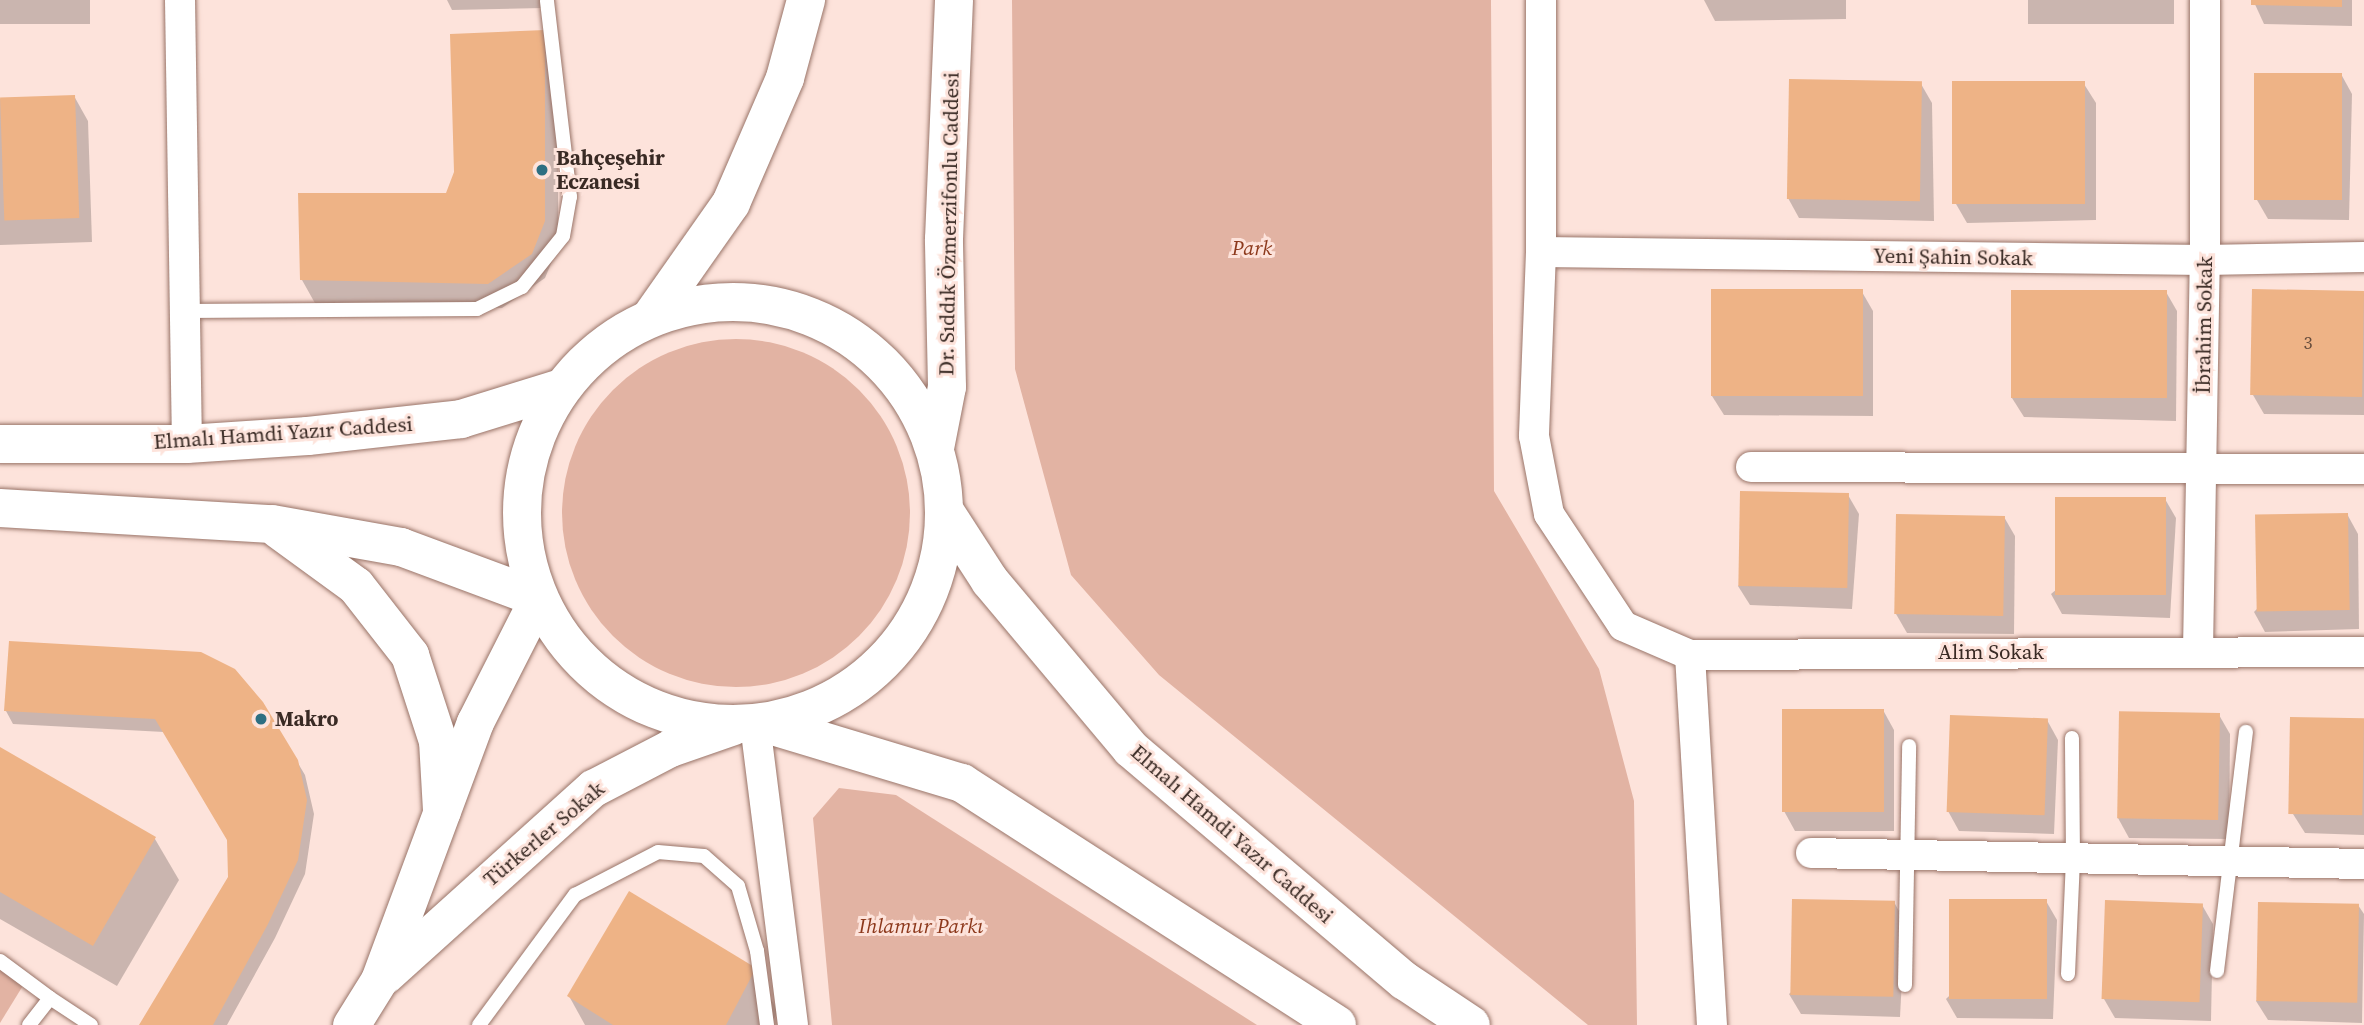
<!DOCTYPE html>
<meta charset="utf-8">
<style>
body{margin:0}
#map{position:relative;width:2364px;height:1025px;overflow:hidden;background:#fde3db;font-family:"Source Serif 4",serif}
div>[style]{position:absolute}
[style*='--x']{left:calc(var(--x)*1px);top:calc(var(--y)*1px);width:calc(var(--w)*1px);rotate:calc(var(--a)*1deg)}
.green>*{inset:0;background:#e2b3a3}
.round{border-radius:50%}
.shadow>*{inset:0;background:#0003;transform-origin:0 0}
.building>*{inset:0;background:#eeb386;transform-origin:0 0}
.roads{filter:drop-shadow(0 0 2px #997468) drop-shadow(0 0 2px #997468)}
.service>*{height:14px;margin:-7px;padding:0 7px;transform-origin:7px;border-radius:7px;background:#fff}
.minor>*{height:30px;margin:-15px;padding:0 15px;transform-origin:15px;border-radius:15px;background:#fff}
.tertiary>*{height:37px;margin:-18.5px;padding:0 18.5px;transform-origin:18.5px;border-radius:18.5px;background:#fff}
.secondary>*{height:38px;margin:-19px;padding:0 19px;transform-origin:19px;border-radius:19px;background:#fff}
.secondary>.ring{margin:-19px;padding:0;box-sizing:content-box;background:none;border:38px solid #fff;border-radius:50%}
.dots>*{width:19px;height:19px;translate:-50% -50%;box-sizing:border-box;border:4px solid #fde3db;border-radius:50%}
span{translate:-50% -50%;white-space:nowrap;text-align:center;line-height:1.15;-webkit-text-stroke:6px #fde3db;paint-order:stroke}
.number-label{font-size:18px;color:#664c3c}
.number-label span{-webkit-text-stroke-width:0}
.poi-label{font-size:21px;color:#392a24;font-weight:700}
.left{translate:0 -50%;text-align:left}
.street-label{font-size:21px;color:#392a24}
.park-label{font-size:21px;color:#8d391c;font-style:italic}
</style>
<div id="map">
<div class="green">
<div style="clip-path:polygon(1012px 0,1491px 0,1494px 491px,1599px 669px,1634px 801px,1637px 1025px,1588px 1025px,1159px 675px,1071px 575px,1015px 369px)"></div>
<div class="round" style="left:562px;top:339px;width:348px;height:348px"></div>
<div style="clip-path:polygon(839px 788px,896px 795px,1257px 1025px,832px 1025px,813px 818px)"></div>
<div style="clip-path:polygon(0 968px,24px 984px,0 1023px)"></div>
</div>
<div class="shadow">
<div style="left:0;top:0;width:90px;height:24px"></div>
<div style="clip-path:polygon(447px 0,543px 0,543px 8px,452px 10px)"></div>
<div style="clip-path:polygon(1704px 0,1846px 0,1846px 19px,1715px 21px)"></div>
<div style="left:2028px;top:0;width:146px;height:24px"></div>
<div style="clip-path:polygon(2253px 0,2352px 0,2352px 26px,2264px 24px)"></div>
<div style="clip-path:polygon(544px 32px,558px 57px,558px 247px,545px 278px,502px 308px,316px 305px,302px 280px,447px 195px)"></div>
<div style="clip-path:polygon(2341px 74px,2352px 94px,2349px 220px,2268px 219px,2257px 200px)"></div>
<div style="clip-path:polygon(1921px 84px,1932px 103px,1934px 221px,1799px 218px,1788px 198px)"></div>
<div style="clip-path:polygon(2084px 84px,2096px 103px,2096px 220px,1967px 223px,1956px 204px)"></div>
<div style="clip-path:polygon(74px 96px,88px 121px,92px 242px,0 245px,0 99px)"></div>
<div style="clip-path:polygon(1862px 292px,1873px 311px,1873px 416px,1724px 415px,1712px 396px)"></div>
<div style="clip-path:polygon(2166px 292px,2177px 311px,2176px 421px,2024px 417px,2012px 398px)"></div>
<div style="clip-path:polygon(2364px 292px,2364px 415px,2264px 414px,2253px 395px)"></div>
<div style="clip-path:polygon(1848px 495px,1859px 514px,1852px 609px,1750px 605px,1738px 586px)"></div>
<div style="clip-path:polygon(2165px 499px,2176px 518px,2170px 618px,2062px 614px,2051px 594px)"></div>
<div style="clip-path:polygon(2347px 514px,2358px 534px,2359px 629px,2265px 632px,2254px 612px)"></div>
<div style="clip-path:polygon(2004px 517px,2015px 536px,2014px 634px,1907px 633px,1896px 614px)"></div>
<div style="clip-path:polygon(262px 703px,305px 775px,314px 814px,305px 874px,275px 938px,227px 1025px,141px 1025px,230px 877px,229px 840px,164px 732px,13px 724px,6px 711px)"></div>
<div style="clip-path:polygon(1883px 710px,1894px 730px,1894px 831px,1795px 831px,1784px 811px)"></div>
<div style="clip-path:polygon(2219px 715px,2230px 734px,2229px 839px,2129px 838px,2118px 818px)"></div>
<div style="clip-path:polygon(2364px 719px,2364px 835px,2305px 833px,2293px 814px)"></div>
<div style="clip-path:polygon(2047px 720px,2058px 740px,2054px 834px,1959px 831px,1948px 811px)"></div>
<div style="clip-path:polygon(0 750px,155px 839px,179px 880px,117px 986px,0 919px)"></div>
<div style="clip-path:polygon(2046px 901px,2057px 920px,2053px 1019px,1957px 1018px,1946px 999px)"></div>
<div style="clip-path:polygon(1894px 902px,1905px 922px,1900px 1017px,1801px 1014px,1789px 994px)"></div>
<div style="clip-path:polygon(2202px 905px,2213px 924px,2211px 1021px,2115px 1018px,2104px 999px)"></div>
<div style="clip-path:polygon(2358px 905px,2364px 914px,2362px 1023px,2268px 1020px,2256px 1001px)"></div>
<div style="clip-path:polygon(754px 970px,778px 1011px,771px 1025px,585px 1025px,569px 996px)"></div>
</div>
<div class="building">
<div style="clip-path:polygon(2251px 0,2342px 0,2342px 7px,2251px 5px)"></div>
<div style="clip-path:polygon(545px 30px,545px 221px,532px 254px,488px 284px,300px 280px,298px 193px,446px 193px,454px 172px,450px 34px)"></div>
<div style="left:2254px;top:73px;width:88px;height:127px"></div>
<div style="left:1789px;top:79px;width:133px;height:120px;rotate:1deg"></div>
<div style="left:1952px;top:81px;width:133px;height:123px"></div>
<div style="left:75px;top:95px;width:123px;height:75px;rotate:88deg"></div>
<div style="left:1711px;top:289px;width:152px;height:107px"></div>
<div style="left:2252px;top:289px;width:112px;height:106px;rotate:1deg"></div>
<div style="left:2011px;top:290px;width:156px;height:108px"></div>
<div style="left:1740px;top:491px;width:109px;height:95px;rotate:1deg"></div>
<div style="left:2055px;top:497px;width:111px;height:98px"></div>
<div style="left:2348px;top:513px;width:97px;height:93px;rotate:89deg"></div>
<div style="left:1896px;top:514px;width:109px;height:100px;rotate:1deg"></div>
<div style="clip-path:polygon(9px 641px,201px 652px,235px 669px,263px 702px,298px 760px,307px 800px,298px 860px,268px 924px,213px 1025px,139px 1025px,228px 877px,227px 840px,155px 719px,4px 711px)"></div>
<div style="left:1782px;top:709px;width:102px;height:103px"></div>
<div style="left:2220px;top:713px;width:107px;height:101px;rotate:91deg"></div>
<div style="left:1950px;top:715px;width:98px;height:97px;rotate:2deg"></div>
<div style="left:2290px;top:717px;width:74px;height:97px;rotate:1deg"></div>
<div style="clip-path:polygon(0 747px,156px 837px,93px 946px,0 892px)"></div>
<div style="clip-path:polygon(629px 891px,756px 968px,726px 1025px,613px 1025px,567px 996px)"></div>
<div style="left:1792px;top:899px;width:103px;height:96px;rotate:1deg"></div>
<div style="left:1949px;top:899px;width:98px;height:100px"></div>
<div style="left:2105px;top:900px;width:98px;height:99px;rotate:2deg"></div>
<div style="left:2258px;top:902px;width:101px;height:99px;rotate:1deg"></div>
</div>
<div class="roads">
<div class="service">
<div style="--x:185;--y:311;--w:292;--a:-0.4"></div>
<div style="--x:477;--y:309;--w:50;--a:-26.1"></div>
<div style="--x:522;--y:287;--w:65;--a:-51.2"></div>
<div style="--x:563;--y:236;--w:40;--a:-80"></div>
<div style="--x:570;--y:197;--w:198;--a:-96.7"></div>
<div style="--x:0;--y:961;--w:62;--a:36.5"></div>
<div style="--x:2217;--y:971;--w:241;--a:-83.1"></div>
<div style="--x:2068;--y:974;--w:116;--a:-87.5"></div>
<div style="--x:2073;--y:858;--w:120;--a:-90.5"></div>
<div style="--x:1905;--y:985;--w:239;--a:-89"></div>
<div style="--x:29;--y:1025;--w:34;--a:-52"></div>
<div style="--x:50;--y:998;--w:49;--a:33.4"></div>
<div style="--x:479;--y:1025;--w:162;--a:-53.6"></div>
<div style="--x:575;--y:895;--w:93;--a:-27.4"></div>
<div style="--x:658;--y:852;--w:46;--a:5"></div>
<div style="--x:704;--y:856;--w:45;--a:41.4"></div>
<div style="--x:738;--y:886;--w:68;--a:73.7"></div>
<div style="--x:757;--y:951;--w:75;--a:82.3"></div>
</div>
<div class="minor">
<div style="--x:180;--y:0;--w:444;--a:89.1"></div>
<div style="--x:1541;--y:0;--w:252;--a:90"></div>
<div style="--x:1541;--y:252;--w:184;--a:92.2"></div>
<div style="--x:1534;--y:436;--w:79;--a:79.1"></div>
<div style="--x:1549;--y:514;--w:134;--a:56.5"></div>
<div style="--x:1623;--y:626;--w:73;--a:23.4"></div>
<div style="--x:1690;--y:655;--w:674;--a:-0.26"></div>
<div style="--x:1541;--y:252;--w:664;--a:0.69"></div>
<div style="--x:2205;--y:260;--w:159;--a:-1.1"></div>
<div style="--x:1751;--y:467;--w:613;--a:0.19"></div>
<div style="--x:2198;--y:650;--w:390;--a:-89"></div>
<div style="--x:2205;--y:260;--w:260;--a:-90"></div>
<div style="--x:1690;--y:655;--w:371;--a:86.6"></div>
<div style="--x:755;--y:724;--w:303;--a:82.8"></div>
<div style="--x:1811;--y:853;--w:553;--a:1.14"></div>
</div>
<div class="tertiary">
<div style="--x:385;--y:975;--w:280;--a:-42"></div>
<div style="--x:593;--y:788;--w:87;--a:-27.5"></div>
<div style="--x:670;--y:748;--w:67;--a:-19.2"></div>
<div style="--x:351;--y:1025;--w:53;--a:-58.1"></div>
<div style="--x:379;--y:980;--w:275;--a:-69.6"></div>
<div style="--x:475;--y:722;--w:139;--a:-63.1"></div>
</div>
<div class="secondary">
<div class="ring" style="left:522px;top:302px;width:384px;height:384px"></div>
<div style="--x:651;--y:317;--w:139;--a:-54.9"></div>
<div style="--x:731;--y:203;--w:136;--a:-66.6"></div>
<div style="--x:785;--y:78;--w:81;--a:-74.9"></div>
<div style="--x:0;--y:444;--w:187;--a:0"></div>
<div style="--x:187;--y:444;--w:121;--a:-3.8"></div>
<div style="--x:308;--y:436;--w:154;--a:-6.3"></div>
<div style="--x:461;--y:419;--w:105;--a:-17.2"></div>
<div style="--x:935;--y:448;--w:62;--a:-78.9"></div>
<div style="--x:947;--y:387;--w:148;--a:-91.2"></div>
<div style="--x:944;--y:239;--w:239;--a:-87.6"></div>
<div style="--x:0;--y:508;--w:272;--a:3.4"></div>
<div style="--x:272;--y:524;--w:131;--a:10.1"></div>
<div style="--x:401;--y:547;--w:146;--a:20.4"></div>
<div style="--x:946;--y:513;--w:81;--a:57.1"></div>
<div style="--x:990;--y:581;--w:219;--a:50"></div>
<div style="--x:1131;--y:749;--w:359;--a:40.3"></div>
<div style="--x:1405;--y:981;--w:79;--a:33.7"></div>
<div style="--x:279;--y:530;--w:95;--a:36"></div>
<div style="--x:356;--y:586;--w:88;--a:52"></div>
<div style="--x:410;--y:655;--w:90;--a:72"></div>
<div style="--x:438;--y:741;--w:70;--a:86.7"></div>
<div style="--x:763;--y:723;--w:208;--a:16.8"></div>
<div style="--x:962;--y:783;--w:446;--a:32.8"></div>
</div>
</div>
<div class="dots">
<div style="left:542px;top:170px;background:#2d6f82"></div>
<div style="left:261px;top:719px;background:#2d6f82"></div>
</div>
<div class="number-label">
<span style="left:2308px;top:343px">3</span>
</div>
<div class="poi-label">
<span class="left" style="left:556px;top:170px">Bahçeşehir<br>Eczanesi</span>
<span class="left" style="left:275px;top:719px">Makro</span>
</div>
<div class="street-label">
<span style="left:949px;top:224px;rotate:-89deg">Dr. Sıddık Özmerzifonlu Caddesi</span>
<span style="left:1953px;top:257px;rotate:1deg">Yeni Şahin Sokak</span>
<span style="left:2204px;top:325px;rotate:-89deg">İbrahim Sokak</span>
<span style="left:283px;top:433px;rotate:-4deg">Elmalı Hamdi Yazır Caddesi</span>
<span style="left:1991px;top:652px">Alim Sokak</span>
<span style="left:544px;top:834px;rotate:-40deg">Türkerler Sokak</span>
<span style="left:1232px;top:834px;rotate:41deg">Elmalı Hamdi Yazır Caddesi</span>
</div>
<div class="park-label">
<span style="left:1252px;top:248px">Park</span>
<span style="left:921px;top:926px">Ihlamur Parkı</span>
</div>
</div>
